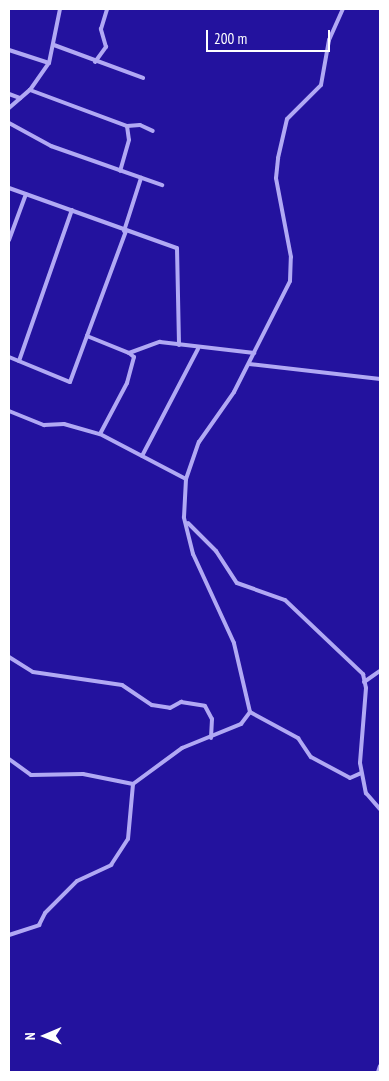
<!DOCTYPE html>
<style>
body{margin:0}
#map{position:relative;width:389px;height:1081px;overflow:hidden;background:#23129e;font-family:"PT Sans Narrow",sans-serif}
div>[style]{position:absolute}
[style*='--x']{left:calc(var(--x)*1px);top:calc(var(--y)*1px);width:calc(var(--w)*1px);rotate:calc(var(--a)*1deg)}
.street>*{height:4px;margin:-2px;padding:0 2px;transform-origin:2px;border-radius:2px;background:#b1a9f4}
span{translate:-50% -50%;white-space:nowrap;text-align:center;line-height:1.15;-webkit-text-stroke:4px #23129e;paint-order:stroke}
.frame{position:absolute;inset:0;border:10px solid #fff;pointer-events:none}
.north{position:absolute;left:20px;top:1011px;width:50px;height:50px;-webkit-text-stroke:4px #23129e;paint-order:stroke;rotate:269deg;font-size:14px;font-weight:700;line-height:20px;text-align:center;color:#fff}
.north::after{content:'';display:block;margin:auto;width:18px;height:22px;background:#fff;clip-path:polygon(50% 0,100% 100%,50% 72%,0 100%)}
.scale{position:absolute;left:206px;top:30px;width:124px;height:22px;box-sizing:border-box;border:2px solid #fff;border-top:0;padding-left:6px;font-size:15px;line-height:18px;white-space:nowrap;color:#fff;-webkit-text-stroke:4px #23129e;paint-order:stroke}
</style>
<div id="map">
<div class="street">
<div style="--x:54;--y:45;--w:95;--a:20.3"></div>
<div style="--x:9;--y:50;--w:42;--a:18"></div>
<div style="--x:95;--y:62;--w:19;--a:-54"></div>
<div style="--x:106;--y:47;--w:19;--a:-106"></div>
<div style="--x:101;--y:29;--w:21;--a:-73"></div>
<div style="--x:30;--y:90;--w:103;--a:20.4"></div>
<div style="--x:127;--y:126;--w:14;--a:82"></div>
<div style="--x:129;--y:140;--w:32;--a:106"></div>
<div style="--x:9;--y:94;--w:12;--a:20"></div>
<div style="--x:9;--y:108;--w:28;--a:-41"></div>
<div style="--x:30;--y:90;--w:33;--a:-55"></div>
<div style="--x:49;--y:63;--w:55;--a:-78.5"></div>
<div style="--x:9;--y:123;--w:48;--a:28.7"></div>
<div style="--x:51;--y:146;--w:118;--a:19.4"></div>
<div style="--x:127;--y:126;--w:13;--a:-4"></div>
<div style="--x:140;--y:125;--w:14;--a:25"></div>
<div style="--x:9;--y:188;--w:178;--a:19.7"></div>
<div style="--x:177;--y:248;--w:97;--a:88.8"></div>
<div style="--x:124;--y:231;--w:56;--a:-72.2"></div>
<div style="--x:126;--y:231;--w:112;--a:110.4"></div>
<div style="--x:87;--y:336;--w:45;--a:22"></div>
<div style="--x:129;--y:353;--w:33;--a:-20"></div>
<div style="--x:160;--y:342;--w:95;--a:6.7"></div>
<div style="--x:9;--y:240;--w:49;--a:-69.7"></div>
<div style="--x:9;--y:357;--w:66;--a:22.3"></div>
<div style="--x:70;--y:382;--w:49;--a:-69.7"></div>
<div style="--x:19;--y:361;--w:160;--a:-70.7"></div>
<div style="--x:249;--y:364;--w:132;--a:6.5"></div>
<div style="--x:9;--y:411;--w:38;--a:22"></div>
<div style="--x:44;--y:425;--w:20;--a:-3"></div>
<div style="--x:64;--y:424;--w:37;--a:16"></div>
<div style="--x:100;--y:434;--w:97;--a:27.6"></div>
<div style="--x:100;--y:434;--w:58;--a:-62.1"></div>
<div style="--x:127;--y:383;--w:27;--a:-75"></div>
<div style="--x:134;--y:357;--w:6;--a:-141"></div>
<div style="--x:142;--y:456;--w:121;--a:-62.4"></div>
<div style="--x:188;--y:523;--w:40;--a:45"></div>
<div style="--x:216;--y:551;--w:38;--a:57"></div>
<div style="--x:237;--y:583;--w:51;--a:19.5"></div>
<div style="--x:285;--y:600;--w:108;--a:43.5"></div>
<div style="--x:363;--y:674;--w:14;--a:78"></div>
<div style="--x:366;--y:688;--w:75;--a:94.6"></div>
<div style="--x:360;--y:763;--w:31;--a:79"></div>
<div style="--x:366;--y:793;--w:21;--a:49"></div>
<div style="--x:9;--y:657;--w:28;--a:32"></div>
<div style="--x:33;--y:672;--w:90;--a:8.3"></div>
<div style="--x:122;--y:685;--w:36;--a:34"></div>
<div style="--x:152;--y:705;--w:18;--a:9"></div>
<div style="--x:170;--y:708;--w:13;--a:-29"></div>
<div style="--x:181;--y:702;--w:24;--a:9"></div>
<div style="--x:205;--y:706;--w:15;--a:62"></div>
<div style="--x:212;--y:719;--w:19;--a:93"></div>
<div style="--x:364;--y:682;--w:19;--a:-35"></div>
<div style="--x:250;--y:712;--w:55;--a:28.4"></div>
<div style="--x:298;--y:738;--w:23;--a:56"></div>
<div style="--x:311;--y:757;--w:44;--a:28.3"></div>
<div style="--x:350;--y:778;--w:12;--a:-24"></div>
<div style="--x:9;--y:759;--w:27;--a:36"></div>
<div style="--x:31;--y:775;--w:52;--a:-1.1"></div>
<div style="--x:83;--y:774;--w:51;--a:11.3"></div>
<div style="--x:9;--y:935;--w:32;--a:-18"></div>
<div style="--x:39;--y:925;--w:13;--a:-63"></div>
<div style="--x:45;--y:913;--w:45;--a:-45"></div>
<div style="--x:77;--y:881;--w:38;--a:-25"></div>
<div style="--x:111;--y:865;--w:31;--a:-57"></div>
<div style="--x:128;--y:839;--w:55;--a:-84.8"></div>
<div style="--x:133;--y:784;--w:61;--a:-36.3"></div>
<div style="--x:182;--y:748;--w:64;--a:-22.1"></div>
<div style="--x:241;--y:724;--w:15;--a:-53"></div>
<div style="--x:250;--y:712;--w:71;--a:-103.1"></div>
<div style="--x:234;--y:643;--w:98;--a:-114.7"></div>
<div style="--x:193;--y:554;--w:38;--a:-104"></div>
<div style="--x:184;--y:517;--w:38;--a:-87"></div>
<div style="--x:186;--y:479;--w:39;--a:-71"></div>
<div style="--x:199;--y:442;--w:61;--a:-55"></div>
<div style="--x:234;--y:392;--w:124;--a:-63.2"></div>
<div style="--x:290;--y:281;--w:24;--a:-88"></div>
<div style="--x:291;--y:257;--w:80;--a:-100.8"></div>
<div style="--x:276;--y:178;--w:20;--a:-84"></div>
<div style="--x:278;--y:158;--w:40;--a:-77"></div>
<div style="--x:287;--y:119;--w:48;--a:-45"></div>
<div style="--x:321;--y:85;--w:46;--a:-79.9"></div>
<div style="--x:329;--y:40;--w:34;--a:-66"></div>
<div style="--x:378;--y:1072;--w:6;--a:-72"></div>
</div>
<div class="frame"></div>
<div class="north">N</div>
<div class="scale">200 m</div>
</div>
